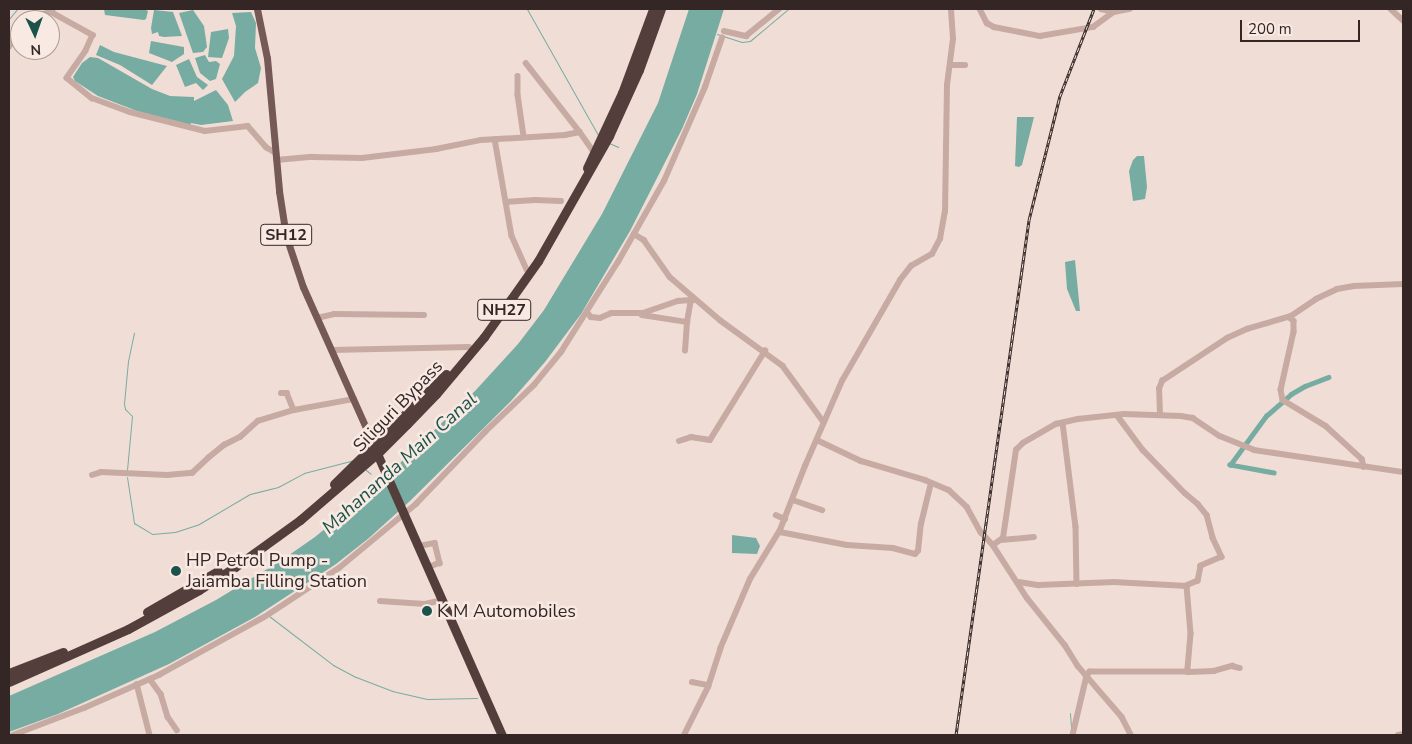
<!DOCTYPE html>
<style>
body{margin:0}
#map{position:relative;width:1412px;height:744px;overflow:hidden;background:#f0ded6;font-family:"Nunito Sans",sans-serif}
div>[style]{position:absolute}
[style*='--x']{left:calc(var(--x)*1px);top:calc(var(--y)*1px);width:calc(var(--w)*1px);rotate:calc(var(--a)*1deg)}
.water>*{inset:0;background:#76aca2}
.stream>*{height:1px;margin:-0.5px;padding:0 0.5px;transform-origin:0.5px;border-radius:0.5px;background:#76aca2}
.canal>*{height:4.5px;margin:-2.25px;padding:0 2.25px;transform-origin:2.25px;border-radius:2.25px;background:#76aca2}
.minor>*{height:5.5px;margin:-2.75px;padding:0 2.75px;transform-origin:2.75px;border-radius:2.75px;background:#c7aba3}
.major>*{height:7px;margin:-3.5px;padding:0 3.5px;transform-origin:3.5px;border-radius:3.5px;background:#755956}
.highway>*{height:9px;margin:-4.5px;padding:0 4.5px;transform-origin:4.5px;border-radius:4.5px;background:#533e3c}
.rail>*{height:3px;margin-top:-1.5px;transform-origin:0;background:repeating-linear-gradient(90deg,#f8e9e2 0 4px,#332625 0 8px);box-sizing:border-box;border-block:1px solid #332625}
.dots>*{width:14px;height:14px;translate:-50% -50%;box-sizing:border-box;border:2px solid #f8e9e2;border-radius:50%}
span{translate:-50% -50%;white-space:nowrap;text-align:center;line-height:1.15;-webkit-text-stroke:5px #f8e9e2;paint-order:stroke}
.shield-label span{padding:1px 4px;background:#f8e9e2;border:1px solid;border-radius:4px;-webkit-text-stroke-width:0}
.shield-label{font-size:16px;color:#332625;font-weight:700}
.street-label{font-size:18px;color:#332625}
.poi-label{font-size:18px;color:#332625}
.left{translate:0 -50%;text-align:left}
.water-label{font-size:19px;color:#1b534a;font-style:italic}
.frame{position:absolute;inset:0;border:10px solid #332625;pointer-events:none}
.north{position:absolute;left:10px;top:10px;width:50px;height:50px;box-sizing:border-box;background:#f8e9e2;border:1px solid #a99b96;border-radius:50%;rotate:177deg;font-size:14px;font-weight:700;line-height:20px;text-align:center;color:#332625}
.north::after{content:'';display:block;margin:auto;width:18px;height:22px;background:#1b534a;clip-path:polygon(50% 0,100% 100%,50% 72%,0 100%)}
.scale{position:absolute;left:1240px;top:20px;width:120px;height:22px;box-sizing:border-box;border:2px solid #332625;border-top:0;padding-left:6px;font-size:15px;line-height:18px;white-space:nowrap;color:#332625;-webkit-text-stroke:4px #f8e9e2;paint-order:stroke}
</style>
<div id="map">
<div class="water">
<div style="clip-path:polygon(104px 9px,143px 9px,148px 11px,146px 19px,144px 20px,105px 15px)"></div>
<div style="clip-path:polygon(689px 9px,724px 9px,697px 94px,682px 129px,630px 231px,581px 314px,545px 362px,511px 401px,410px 501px,369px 538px,336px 564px,255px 617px,169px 664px,58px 714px,9px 732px,9px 696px,155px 632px,216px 600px,279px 562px,315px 537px,372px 490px,475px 391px,518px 344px,544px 310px,602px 214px,658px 103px)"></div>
<div style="clip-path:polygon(154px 10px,173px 12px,182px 36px,164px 37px,159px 36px,158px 32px,152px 34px,151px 28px)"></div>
<div style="clip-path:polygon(193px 10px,204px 26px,207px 47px,203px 52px,193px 53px,179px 13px)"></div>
<div style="clip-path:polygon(251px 12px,256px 23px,255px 48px,261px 68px,258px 83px,245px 92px,235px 102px,222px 79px,234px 56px,236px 26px,232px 13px)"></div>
<div style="clip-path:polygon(228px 29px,229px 38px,222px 58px,208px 57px,211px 32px)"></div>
<div style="clip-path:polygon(151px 41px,184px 47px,184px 54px,172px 62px,149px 53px)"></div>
<div style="clip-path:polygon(100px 45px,114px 52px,167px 66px,152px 85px,120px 65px,96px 55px)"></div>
<div style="clip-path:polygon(205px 55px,209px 62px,216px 61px,220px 64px,216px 79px,210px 81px,200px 73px,195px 58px)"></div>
<div style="clip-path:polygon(90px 57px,98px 58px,152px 89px,170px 96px,194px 97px,194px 101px,216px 90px,228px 105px,233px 121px,201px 125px,191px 123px,190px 126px,137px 111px,98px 96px,75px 81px,73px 77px,82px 63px)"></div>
<div style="clip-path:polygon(189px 59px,197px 77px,208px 85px,203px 90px,196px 83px,185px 87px,176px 65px)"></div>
<div style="clip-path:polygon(1017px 117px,1034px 117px,1022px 165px,1019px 167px,1015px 166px)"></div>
<div style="clip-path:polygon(1137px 156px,1144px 156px,1147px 187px,1145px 199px,1133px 201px,1129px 171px,1133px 160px)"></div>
<div style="clip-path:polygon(1075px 260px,1080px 311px,1076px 311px,1067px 289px,1065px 262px)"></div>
<div style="clip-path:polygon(732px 535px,756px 538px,760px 546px,757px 554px,732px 553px)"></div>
</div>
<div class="stream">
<div style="--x:527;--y:9;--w:145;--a:60.6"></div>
<div style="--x:9;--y:19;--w:13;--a:-51"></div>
<div style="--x:717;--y:34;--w:26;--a:18"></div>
<div style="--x:742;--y:42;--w:8;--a:-7"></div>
<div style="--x:750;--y:41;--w:50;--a:-40.1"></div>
<div style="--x:609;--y:143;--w:10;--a:24"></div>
<div style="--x:127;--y:470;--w:54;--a:-84.7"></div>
<div style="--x:132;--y:416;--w:10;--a:-135"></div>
<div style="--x:125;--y:409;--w:5;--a:-101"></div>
<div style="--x:124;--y:404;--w:43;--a:-84.7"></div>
<div style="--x:128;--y:361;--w:29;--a:-78"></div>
<div style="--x:366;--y:470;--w:6;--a:39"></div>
<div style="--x:127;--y:477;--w:47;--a:81.3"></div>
<div style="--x:134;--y:523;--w:21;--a:31"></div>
<div style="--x:152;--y:534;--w:23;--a:-5"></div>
<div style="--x:175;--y:532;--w:25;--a:-18"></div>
<div style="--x:199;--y:524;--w:59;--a:-30.5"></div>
<div style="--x:250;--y:494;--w:29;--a:-14"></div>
<div style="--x:278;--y:487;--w:30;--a:-28"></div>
<div style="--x:304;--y:473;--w:52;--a:-14.6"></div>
<div style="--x:269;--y:616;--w:81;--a:37.4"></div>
<div style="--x:333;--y:665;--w:26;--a:28"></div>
<div style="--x:356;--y:677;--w:39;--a:21"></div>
<div style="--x:392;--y:691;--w:36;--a:13"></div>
<div style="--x:427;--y:699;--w:50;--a:-1.1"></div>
<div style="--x:1070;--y:713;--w:15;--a:86"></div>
</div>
<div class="canal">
<div style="--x:1274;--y:473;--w:45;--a:-169.7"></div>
<div style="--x:1230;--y:465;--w:61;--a:-53.7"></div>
<div style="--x:1266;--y:416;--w:33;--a:-41"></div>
<div style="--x:1291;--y:394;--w:16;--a:-30"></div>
<div style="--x:1305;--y:386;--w:25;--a:-21"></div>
</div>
<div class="minor">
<div style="--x:980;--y:9;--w:16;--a:63"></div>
<div style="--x:987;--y:23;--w:8;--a:30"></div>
<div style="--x:994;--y:27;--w:47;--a:11.1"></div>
<div style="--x:1040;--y:36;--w:54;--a:-9.6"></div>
<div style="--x:1093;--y:27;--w:26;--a:-36"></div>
<div style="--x:1101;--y:9;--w:13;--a:13"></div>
<div style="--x:1114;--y:12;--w:16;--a:-11"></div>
<div style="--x:1391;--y:9;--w:16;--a:43"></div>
<div style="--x:51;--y:12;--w:48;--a:28.7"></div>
<div style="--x:93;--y:35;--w:17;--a:114"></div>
<div style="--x:86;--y:51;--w:33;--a:125"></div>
<div style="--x:67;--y:78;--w:32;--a:39"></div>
<div style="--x:92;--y:98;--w:40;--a:20.2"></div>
<div style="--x:130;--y:112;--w:77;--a:14.2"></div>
<div style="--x:205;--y:131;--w:43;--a:-6.6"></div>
<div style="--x:248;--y:126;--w:28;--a:49"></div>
<div style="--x:266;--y:147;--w:12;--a:31"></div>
<div style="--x:27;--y:20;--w:27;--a:-20"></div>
<div style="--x:724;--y:31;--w:23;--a:13"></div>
<div style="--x:746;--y:36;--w:43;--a:-39.3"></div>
<div style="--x:9;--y:47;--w:24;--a:-62"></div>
<div style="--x:526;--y:63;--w:88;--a:52"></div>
<div style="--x:950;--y:65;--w:15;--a:0"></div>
<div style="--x:518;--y:76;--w:19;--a:90"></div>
<div style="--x:518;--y:95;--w:41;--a:81.7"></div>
<div style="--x:495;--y:139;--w:98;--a:80.1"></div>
<div style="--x:512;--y:236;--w:37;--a:66"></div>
<div style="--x:276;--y:160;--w:36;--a:-5"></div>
<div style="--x:312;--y:157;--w:50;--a:1.1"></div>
<div style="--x:362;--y:158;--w:75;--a:-6.9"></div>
<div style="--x:436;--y:149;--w:46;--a:-11.3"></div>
<div style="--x:481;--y:140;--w:84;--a:-3.4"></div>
<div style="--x:565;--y:135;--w:15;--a:-11"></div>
<div style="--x:580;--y:132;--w:24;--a:55"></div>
<div style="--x:506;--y:202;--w:29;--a:-4"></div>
<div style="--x:535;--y:200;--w:26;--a:2"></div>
<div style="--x:634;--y:234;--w:12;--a:31"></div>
<div style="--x:644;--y:240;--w:45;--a:54.9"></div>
<div style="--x:670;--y:277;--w:66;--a:40.7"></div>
<div style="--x:720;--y:320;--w:78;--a:36.1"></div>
<div style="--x:783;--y:366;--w:68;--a:54"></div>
<div style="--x:588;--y:313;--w:5;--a:53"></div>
<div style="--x:591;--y:317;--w:9;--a:6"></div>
<div style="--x:600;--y:318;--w:12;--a:-24"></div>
<div style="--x:611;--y:313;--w:32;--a:0"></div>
<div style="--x:643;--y:313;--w:37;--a:-19"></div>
<div style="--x:678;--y:301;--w:13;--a:-4"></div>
<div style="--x:642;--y:315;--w:46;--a:8.8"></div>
<div style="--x:1289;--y:317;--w:6;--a:39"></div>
<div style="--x:1294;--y:321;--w:11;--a:90"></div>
<div style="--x:1294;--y:332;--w:59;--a:102.6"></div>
<div style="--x:1281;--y:390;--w:10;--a:79"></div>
<div style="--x:1283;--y:400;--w:50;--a:31.2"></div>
<div style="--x:1326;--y:426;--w:49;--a:42.5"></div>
<div style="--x:1362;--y:459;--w:8;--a:76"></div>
<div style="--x:317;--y:318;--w:17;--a:-13"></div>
<div style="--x:334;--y:314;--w:90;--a:0.6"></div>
<div style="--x:332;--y:350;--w:137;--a:-1.3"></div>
<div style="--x:685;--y:351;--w:29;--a:-86"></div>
<div style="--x:687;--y:322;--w:22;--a:-80"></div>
<div style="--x:691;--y:300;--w:4;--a:0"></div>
<div style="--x:281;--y:393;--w:6;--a:0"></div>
<div style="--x:287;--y:393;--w:18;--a:68"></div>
<div style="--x:1117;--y:415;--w:44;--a:53.4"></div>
<div style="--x:1143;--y:450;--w:60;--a:45.7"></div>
<div style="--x:1185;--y:493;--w:17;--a:40"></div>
<div style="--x:1198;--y:504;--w:14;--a:51"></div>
<div style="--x:1207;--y:515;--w:24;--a:75"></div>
<div style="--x:1213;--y:538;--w:21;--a:65"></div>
<div style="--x:1222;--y:557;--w:23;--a:157"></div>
<div style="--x:1201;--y:566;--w:15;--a:101"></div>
<div style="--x:1198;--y:581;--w:13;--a:157"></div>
<div style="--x:1160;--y:415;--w:26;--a:-92"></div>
<div style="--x:1159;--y:389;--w:9;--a:-69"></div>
<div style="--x:1162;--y:381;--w:78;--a:-33.5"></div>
<div style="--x:1227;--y:338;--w:22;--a:-24"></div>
<div style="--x:1247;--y:329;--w:46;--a:-16.5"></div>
<div style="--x:1291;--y:316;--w:30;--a:-34"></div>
<div style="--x:1316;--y:299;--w:23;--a:-25"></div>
<div style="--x:1337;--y:289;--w:17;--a:-10"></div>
<div style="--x:1354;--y:286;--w:49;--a:-2.3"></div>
<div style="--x:1063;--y:423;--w:105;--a:82.9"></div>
<div style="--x:1076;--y:527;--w:57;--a:89"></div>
<div style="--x:817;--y:440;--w:49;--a:25.5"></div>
<div style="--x:861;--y:461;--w:67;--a:16.5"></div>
<div style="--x:925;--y:480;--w:26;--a:23"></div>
<div style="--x:949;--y:490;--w:25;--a:43"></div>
<div style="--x:967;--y:507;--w:29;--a:61"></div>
<div style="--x:981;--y:532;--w:18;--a:47"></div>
<div style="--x:993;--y:545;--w:12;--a:-35"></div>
<div style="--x:1003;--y:538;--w:89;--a:-81.6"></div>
<div style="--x:1016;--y:450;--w:10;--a:-45"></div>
<div style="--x:1023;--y:443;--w:38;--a:-30"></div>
<div style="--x:1056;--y:424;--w:23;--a:-13"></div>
<div style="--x:1078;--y:419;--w:46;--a:-6.2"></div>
<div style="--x:1124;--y:414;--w:57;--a:2"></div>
<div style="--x:1181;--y:416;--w:12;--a:9"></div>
<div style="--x:1193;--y:418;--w:32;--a:34"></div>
<div style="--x:1220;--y:436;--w:37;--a:22"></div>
<div style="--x:1254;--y:450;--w:151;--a:8.4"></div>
<div style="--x:679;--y:441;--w:13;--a:-18"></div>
<div style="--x:691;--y:437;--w:19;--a:9"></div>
<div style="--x:710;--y:440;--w:105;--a:-58.3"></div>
<div style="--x:92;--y:475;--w:9;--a:-18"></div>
<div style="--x:101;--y:472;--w:66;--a:2.6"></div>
<div style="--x:167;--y:475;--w:25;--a:-5"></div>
<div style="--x:192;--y:473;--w:22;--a:-43"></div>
<div style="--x:208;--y:458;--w:21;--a:-39"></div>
<div style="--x:224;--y:445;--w:18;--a:-27"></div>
<div style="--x:240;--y:437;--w:24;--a:-42"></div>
<div style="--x:258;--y:421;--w:38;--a:-17"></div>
<div style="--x:294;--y:410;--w:61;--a:-10.4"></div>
<div style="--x:793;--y:500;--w:31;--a:19"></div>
<div style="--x:776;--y:515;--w:10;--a:24"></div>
<div style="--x:780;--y:532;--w:68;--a:11"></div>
<div style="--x:847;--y:545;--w:46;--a:3.7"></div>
<div style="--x:893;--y:548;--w:23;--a:15"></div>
<div style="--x:915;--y:554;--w:4;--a:-45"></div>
<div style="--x:918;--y:551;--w:27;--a:-84"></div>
<div style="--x:921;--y:524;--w:42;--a:-76.3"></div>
<div style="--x:1001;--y:540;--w:33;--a:-5"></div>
<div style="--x:993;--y:545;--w:64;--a:57.1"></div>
<div style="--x:1028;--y:599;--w:59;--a:51.2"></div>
<div style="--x:1065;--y:645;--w:25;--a:58"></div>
<div style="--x:1078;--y:666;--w:67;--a:49.2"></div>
<div style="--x:1122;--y:717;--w:20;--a:63"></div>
<div style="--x:419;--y:546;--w:16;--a:-11"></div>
<div style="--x:435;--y:543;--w:21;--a:76"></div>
<div style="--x:440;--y:563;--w:13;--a:157"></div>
<div style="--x:1019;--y:582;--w:20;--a:9"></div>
<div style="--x:1039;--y:585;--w:75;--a:-2.3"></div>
<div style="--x:1114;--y:582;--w:73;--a:3.1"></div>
<div style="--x:1187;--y:586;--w:48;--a:85.2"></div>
<div style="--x:1191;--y:634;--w:38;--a:95"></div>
<div style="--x:1188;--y:672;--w:98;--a:180"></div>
<div style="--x:1090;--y:672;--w:5;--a:127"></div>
<div style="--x:1087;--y:676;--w:61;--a:103.3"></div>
<div style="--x:380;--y:601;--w:45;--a:3.8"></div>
<div style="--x:425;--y:604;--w:17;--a:-13"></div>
<div style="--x:269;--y:614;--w:84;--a:-33.3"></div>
<div style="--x:339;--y:568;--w:100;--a:-39.7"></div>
<div style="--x:416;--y:504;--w:100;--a:-46.2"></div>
<div style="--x:485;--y:432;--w:68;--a:-43.8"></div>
<div style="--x:534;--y:385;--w:43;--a:-50.7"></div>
<div style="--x:561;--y:352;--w:107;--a:-57.7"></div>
<div style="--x:618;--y:262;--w:93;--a:-60.4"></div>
<div style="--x:664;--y:181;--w:103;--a:-66.4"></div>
<div style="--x:705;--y:87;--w:52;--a:-70.9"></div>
<div style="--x:1188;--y:672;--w:26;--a:-2"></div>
<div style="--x:1214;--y:671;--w:19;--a:-16"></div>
<div style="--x:1232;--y:666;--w:8;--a:14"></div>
<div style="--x:150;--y:679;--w:19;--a:54"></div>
<div style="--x:161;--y:694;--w:24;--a:73"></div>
<div style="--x:168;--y:717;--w:16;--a:55"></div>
<div style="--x:692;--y:682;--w:16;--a:11"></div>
<div style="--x:137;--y:684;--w:53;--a:75.7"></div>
<div style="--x:13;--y:735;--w:76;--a:-20.8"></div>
<div style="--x:84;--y:708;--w:82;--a:-23.7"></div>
<div style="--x:159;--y:675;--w:122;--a:-28.9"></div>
<div style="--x:684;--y:735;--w:54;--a:-63.4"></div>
<div style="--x:708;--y:687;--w:40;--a:-72"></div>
<div style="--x:720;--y:649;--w:76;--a:-66.8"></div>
<div style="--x:750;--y:579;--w:57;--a:-58.5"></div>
<div style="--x:780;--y:530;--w:69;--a:-68.7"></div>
<div style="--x:805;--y:466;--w:93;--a:-66.5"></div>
<div style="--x:842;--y:381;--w:116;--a:-60.1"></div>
<div style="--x:900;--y:280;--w:18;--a:-52"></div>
<div style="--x:911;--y:266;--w:24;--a:-30"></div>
<div style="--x:932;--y:254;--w:17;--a:-62"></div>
<div style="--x:940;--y:239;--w:27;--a:-80"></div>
<div style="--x:945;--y:212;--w:127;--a:-89.1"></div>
<div style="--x:947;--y:85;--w:46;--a:-82.6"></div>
<div style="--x:953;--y:39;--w:30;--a:-94"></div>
<div style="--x:1398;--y:735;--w:5;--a:-11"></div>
</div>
<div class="major">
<div style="--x:257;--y:9;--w:50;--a:78.5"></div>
<div style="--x:267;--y:58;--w:134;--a:84.8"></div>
<div style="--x:279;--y:191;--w:46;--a:81.2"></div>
<div style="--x:286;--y:236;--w:54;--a:71.6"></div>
<div style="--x:303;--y:287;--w:174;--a:65.9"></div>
</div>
<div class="highway">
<div style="--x:587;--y:168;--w:83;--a:-65"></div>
<div style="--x:622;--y:93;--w:90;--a:-69.7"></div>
<div style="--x:375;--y:449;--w:313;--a:66.1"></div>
<div style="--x:334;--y:484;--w:157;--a:-44.5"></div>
<div style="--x:147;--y:612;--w:82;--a:-30"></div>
<div style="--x:9;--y:673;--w:58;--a:-21.3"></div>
<div style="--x:9;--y:682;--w:130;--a:-24"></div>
<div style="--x:128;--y:629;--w:81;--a:-28.8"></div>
<div style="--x:199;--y:590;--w:43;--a:-32.6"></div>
<div style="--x:235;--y:567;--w:80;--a:-35.9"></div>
<div style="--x:300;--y:520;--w:103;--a:-40.7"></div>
<div style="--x:378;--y:453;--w:41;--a:-45"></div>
<div style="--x:407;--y:424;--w:42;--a:-46"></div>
<div style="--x:436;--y:394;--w:75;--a:-49.9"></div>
<div style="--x:484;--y:337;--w:93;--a:-54.6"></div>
<div style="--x:538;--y:261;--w:144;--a:-60.4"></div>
<div style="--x:609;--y:136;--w:72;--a:-65.6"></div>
<div style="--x:639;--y:70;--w:65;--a:-70.2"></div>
</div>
<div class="rail">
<div style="--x:956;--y:735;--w:520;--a:-81.93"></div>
<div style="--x:1029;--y:220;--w:128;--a:-76"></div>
<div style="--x:1060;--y:96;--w:93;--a:-68.7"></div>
</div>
<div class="dots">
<div style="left:176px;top:571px;background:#1b534a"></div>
<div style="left:427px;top:611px;background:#1b534a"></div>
</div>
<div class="shield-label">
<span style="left:286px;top:235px">SH12</span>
<span style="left:504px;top:310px">NH27</span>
</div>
<div class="street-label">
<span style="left:398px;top:406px;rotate:-46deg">Siliguri Bypass</span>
</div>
<div class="poi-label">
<span class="left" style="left:186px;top:571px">HP Petrol Pump -<br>Jaiamba Filling Station</span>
<span class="left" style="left:437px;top:611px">K M Automobiles</span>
</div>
<div class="water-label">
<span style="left:400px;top:464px;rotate:-42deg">Mahananda Main Canal</span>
</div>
<div class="frame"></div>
<div class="north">N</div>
<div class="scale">200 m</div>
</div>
